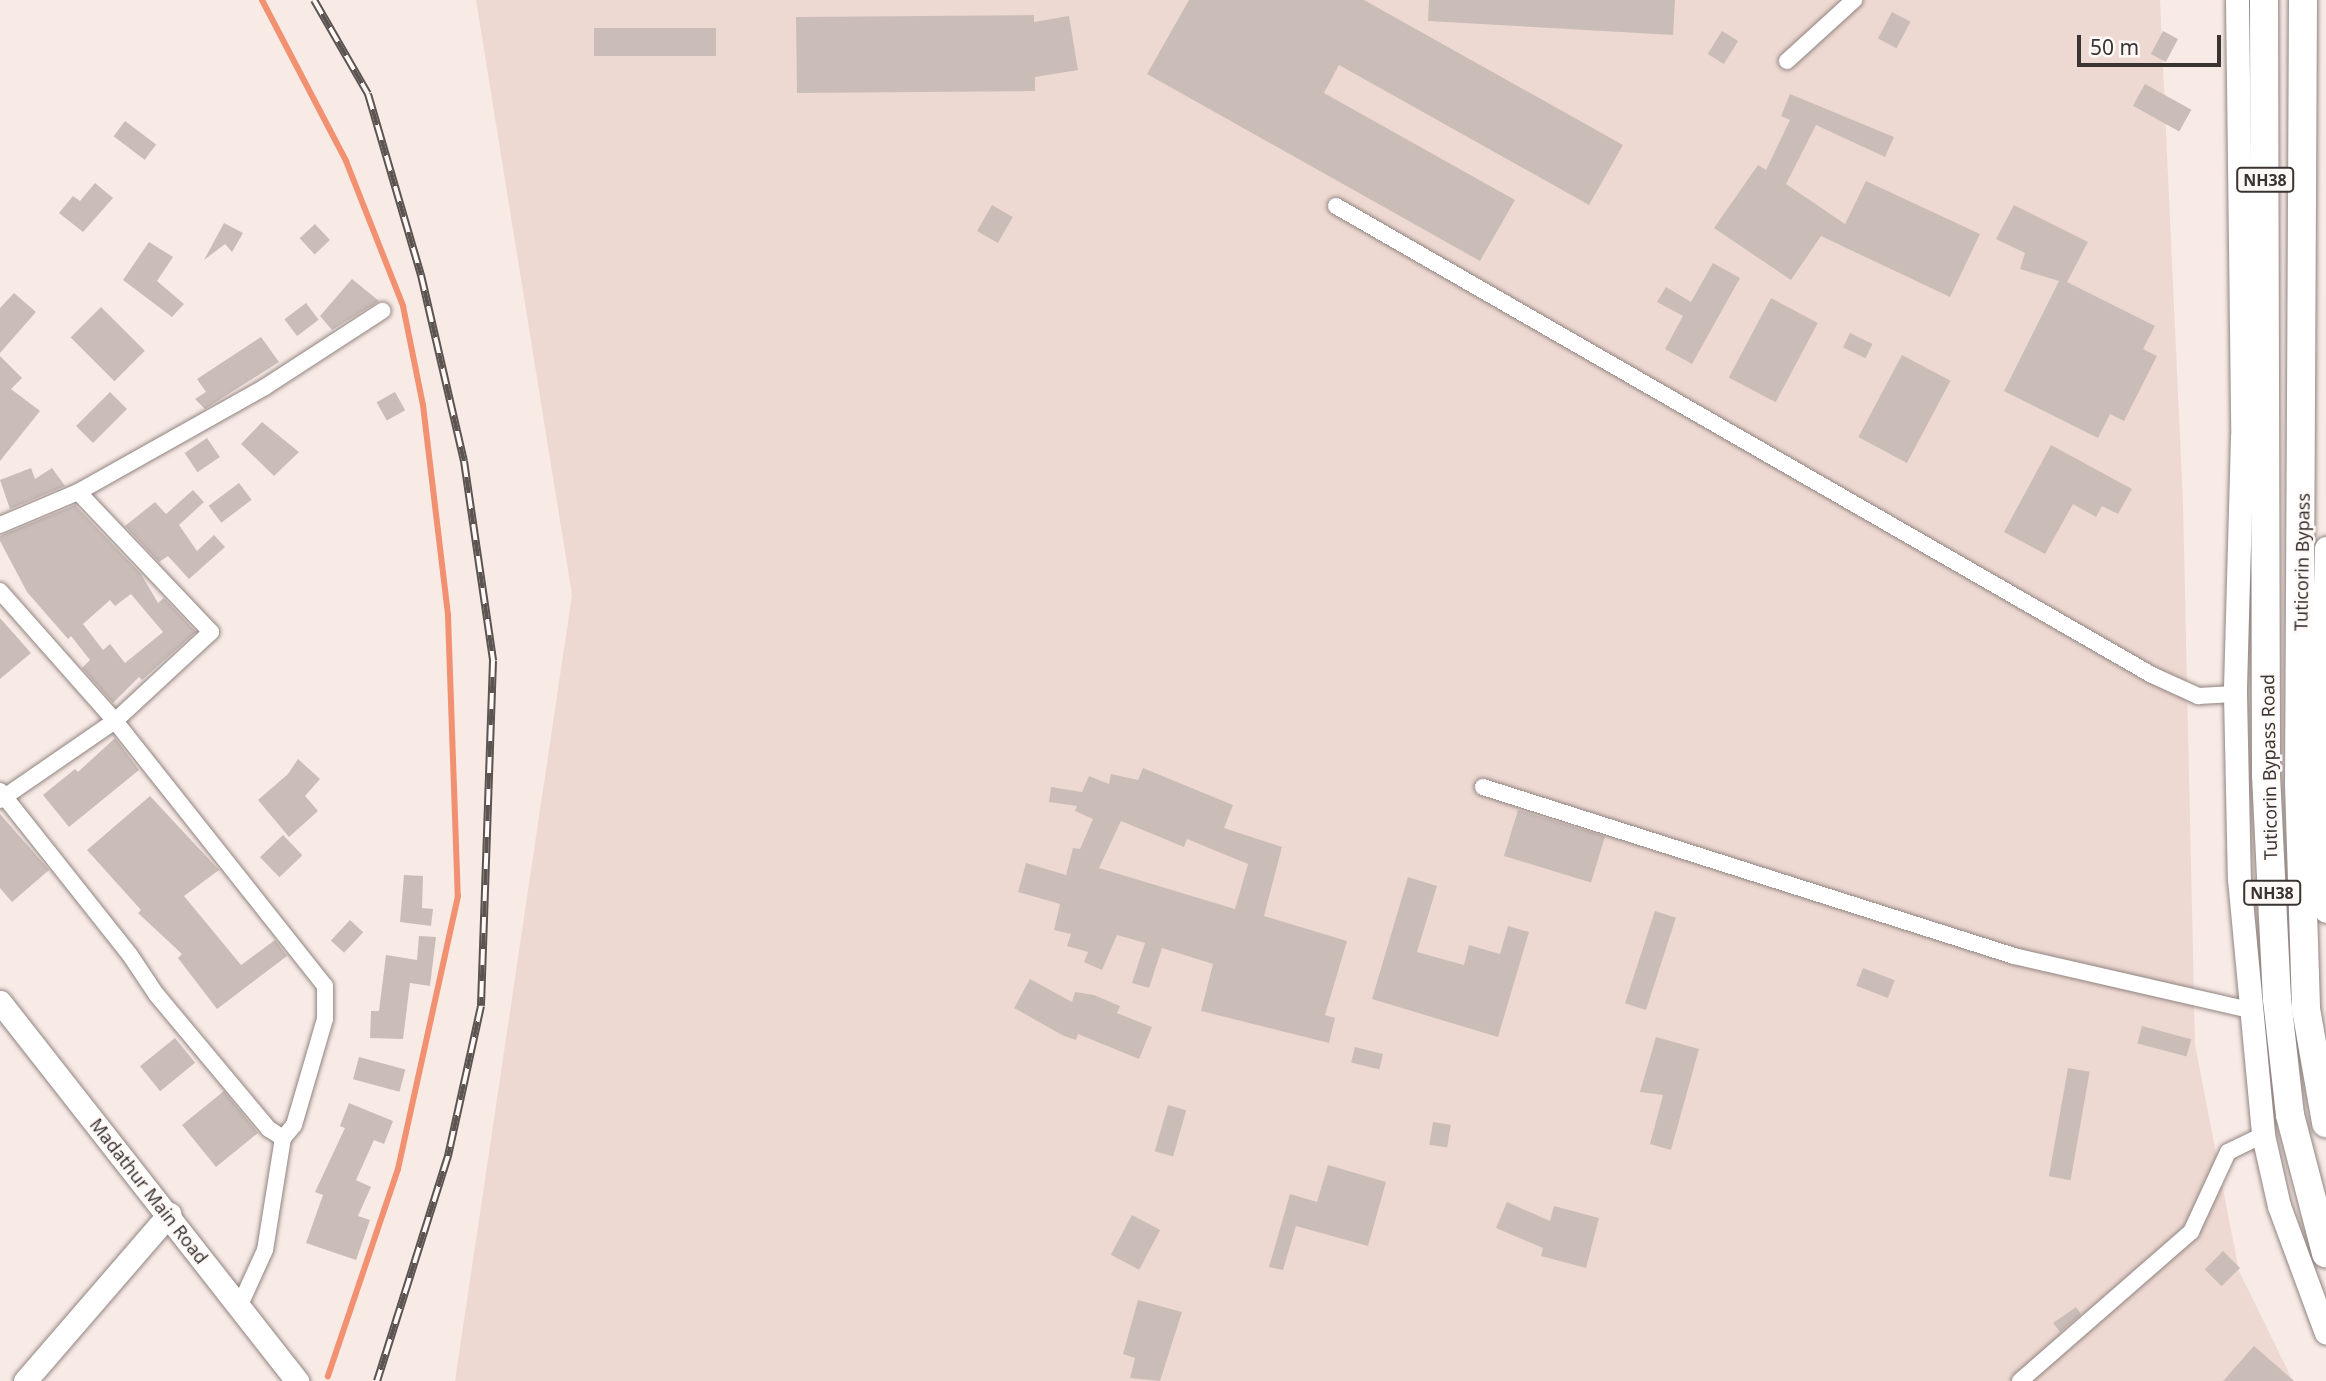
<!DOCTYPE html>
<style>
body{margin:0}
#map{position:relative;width:2326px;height:1381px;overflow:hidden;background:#f8eae5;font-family:"Noto Sans",sans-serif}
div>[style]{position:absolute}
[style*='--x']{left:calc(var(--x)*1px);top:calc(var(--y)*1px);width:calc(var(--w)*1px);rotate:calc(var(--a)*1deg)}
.built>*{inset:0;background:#eed9d2}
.stream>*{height:6px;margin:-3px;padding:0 3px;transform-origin:3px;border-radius:3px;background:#f19172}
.building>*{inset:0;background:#cabdb8;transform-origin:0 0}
.roads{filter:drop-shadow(0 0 2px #908480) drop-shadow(0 0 2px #908480)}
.street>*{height:16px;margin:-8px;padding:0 8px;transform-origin:8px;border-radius:8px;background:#fff}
.secondary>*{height:23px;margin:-11.5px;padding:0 11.5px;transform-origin:11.5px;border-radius:11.5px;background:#fff}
.highway>*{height:28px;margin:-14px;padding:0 14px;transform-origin:14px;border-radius:14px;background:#fff}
.rail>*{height:8px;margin-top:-4px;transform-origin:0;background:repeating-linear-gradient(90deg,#fff9f7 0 16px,#5b5451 0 32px);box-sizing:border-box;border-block:2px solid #5b5451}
span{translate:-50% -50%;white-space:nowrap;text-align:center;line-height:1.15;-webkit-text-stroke:5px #fff9f7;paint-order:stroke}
.shield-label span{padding:2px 5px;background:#fff9f7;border:2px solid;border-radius:5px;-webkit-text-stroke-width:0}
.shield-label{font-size:16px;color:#393432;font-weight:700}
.street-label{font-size:18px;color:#393432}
.scale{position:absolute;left:2077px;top:35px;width:144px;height:32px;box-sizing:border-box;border:4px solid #393432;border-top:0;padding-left:9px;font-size:21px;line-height:24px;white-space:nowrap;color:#393432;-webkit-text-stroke:5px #fff9f7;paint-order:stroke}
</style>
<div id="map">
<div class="built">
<div style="clip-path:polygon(476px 0,2160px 0,2183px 503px,2195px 1045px,2239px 1271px,2293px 1381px,455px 1381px,572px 595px)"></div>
</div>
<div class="stream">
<div style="--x:262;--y:0;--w:182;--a:62.4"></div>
<div style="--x:346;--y:161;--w:156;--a:68.5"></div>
<div style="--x:403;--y:306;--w:101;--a:78.6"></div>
<div style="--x:423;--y:405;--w:212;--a:83.2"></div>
<div style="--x:448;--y:616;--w:280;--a:88"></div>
<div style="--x:458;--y:896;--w:280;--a:102.4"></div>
<div style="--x:398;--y:1169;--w:219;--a:108.7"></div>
</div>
<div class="building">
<div style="clip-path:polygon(1189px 0,1364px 0,1623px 145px,1589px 205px,1339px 65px,1324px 93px,1515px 200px,1480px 261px,1147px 74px)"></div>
<div style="clip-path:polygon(1429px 0,1675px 0,1673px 35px,1428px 21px)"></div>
<div style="left:1892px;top:12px;width:21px;height:30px;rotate:28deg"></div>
<div style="clip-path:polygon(1034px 15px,1034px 22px,1069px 16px,1078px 70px,1035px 77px,1035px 91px,797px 93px,796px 17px)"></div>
<div style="left:594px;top:28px;width:122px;height:28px"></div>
<div style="left:1722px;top:31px;width:19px;height:27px;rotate:32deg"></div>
<div style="left:2163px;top:31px;width:17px;height:26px;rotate:28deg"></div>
<div style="left:2145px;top:84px;width:53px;height:25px;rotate:29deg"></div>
<div style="clip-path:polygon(1790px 94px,1894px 137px,1885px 157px,1816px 125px,1786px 184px,1845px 224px,1866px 181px,1980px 234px,1950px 297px,1821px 236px,1791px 280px,1714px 228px,1758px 165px,1766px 170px,1790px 120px,1781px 116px)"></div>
<div style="left:125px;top:121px;width:39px;height:19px;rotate:37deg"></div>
<div style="clip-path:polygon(95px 183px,113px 198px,83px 232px,59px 213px,73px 196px,80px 201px)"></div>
<div style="left:992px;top:205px;width:24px;height:30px;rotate:30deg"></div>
<div style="clip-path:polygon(2014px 205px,2088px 242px,2067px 282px,2155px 326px,2143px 349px,2157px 356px,2124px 421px,2110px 414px,2098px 438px,2004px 391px,2059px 281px,2020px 269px,2025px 253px,1996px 239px)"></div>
<div style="clip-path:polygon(224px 223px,243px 233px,232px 252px,225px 244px,204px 260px)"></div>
<div style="left:315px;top:224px;width:22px;height:21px;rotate:47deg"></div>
<div style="clip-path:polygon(149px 242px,173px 257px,157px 281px,184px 304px,172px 317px,123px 280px)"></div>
<div style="clip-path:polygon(1713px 263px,1740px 278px,1692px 364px,1665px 349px,1683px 316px,1657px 302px,1666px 287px,1691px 302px)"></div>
<div style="clip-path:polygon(352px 279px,379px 301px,332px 330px,320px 316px)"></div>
<div style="clip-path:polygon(14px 293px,36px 312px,0 353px,0 308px)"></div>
<div style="left:1771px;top:298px;width:53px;height:90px;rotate:28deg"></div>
<div style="left:306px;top:303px;width:21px;height:27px;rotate:53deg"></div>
<div style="left:101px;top:307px;width:62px;height:43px;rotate:45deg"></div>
<div style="left:1850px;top:333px;width:25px;height:16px;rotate:26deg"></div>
<div style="clip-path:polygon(261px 337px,279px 362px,205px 409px,195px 399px,206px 392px,197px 379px)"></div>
<div style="left:1902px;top:355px;width:55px;height:93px;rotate:28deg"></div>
<div style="clip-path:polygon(0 356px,22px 378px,11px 389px,40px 411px,0 461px)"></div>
<div style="left:110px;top:392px;width:24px;height:48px;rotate:45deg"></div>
<div style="left:395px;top:392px;width:21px;height:21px;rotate:61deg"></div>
<div style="clip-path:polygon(262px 422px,299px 452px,274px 476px,241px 444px)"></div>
<div style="left:207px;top:438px;width:23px;height:27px;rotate:56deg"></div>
<div style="clip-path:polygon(2051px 445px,2132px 489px,2118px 514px,2102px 506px,2096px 517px,2073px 504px,2045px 554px,2004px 532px)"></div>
<div style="clip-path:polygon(31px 468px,35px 479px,52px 468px,65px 486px,10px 509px,0 480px)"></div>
<div style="left:239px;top:483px;width:21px;height:38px;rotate:53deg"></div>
<div style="clip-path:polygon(193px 490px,204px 502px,179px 525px,197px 551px,214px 535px,225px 547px,189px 579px,168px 556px,159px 562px,125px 526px,155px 502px,166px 514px)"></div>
<div style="clip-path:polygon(evenodd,75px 505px,141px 574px,158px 603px,164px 598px,196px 632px,142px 680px,139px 677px,113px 703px,82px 668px,90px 660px,71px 636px,68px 639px,27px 592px,0 541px,0 536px,75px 505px,131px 594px,163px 632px,125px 663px,110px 644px,103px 650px,83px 624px,110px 600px,115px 606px,131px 594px)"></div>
<div style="clip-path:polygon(0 618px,31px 653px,0 679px)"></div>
<div style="clip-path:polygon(115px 738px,139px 770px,69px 827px,43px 795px,75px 769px,78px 772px)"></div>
<div style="clip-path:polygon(298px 759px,320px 779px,305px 796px,318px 811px,289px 837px,258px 800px,288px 774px)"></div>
<div style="clip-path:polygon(evenodd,1143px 768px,1233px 805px,1224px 828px,1282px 847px,1264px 916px,1347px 941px,1325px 1015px,1335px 1018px,1329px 1043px,1201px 1011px,1213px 964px,1162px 948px,1149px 988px,1132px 983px,1145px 943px,1117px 935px,1102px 970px,1084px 962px,1088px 952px,1067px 946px,1071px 934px,1054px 930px,1060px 904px,1018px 892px,1026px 863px,1066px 875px,1073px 848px,1080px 849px,1093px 819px,1075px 811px,1077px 806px,1049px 802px,1051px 787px,1082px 792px,1089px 776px,1109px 784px,1111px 774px,1138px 780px,1143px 768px,1121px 821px,1184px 847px,1187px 839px,1248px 864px,1235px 909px,1099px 868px,1121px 821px)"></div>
<div style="clip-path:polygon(150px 796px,219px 870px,184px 896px,241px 965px,275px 940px,287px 956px,217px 1009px,178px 958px,182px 954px,138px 913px,141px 910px,87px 850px)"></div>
<div style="left:1518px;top:810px;width:91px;height:48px;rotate:17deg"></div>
<div style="clip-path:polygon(0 814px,49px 870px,12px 902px,0 888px)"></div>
<div style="left:283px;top:835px;width:28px;height:32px;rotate:46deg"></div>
<div style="clip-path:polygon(404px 875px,423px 876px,422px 908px,433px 909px,431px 926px,400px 922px)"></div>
<div style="clip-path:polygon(1408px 877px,1437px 886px,1417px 952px,1464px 965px,1469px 945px,1500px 954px,1508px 926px,1529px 932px,1498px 1037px,1372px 999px)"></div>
<div style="left:1655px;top:911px;width:22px;height:97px;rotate:18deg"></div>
<div style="left:350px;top:920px;width:18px;height:28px;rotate:43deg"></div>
<div style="clip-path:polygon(419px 936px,436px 937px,430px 986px,410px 983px,403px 1039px,370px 1038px,371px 1011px,379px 1011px,386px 955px,417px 960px)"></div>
<div style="left:1863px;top:968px;width:34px;height:19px;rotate:21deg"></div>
<div style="clip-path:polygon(1030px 979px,1072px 1002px,1075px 992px,1094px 995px,1120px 1006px,1117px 1013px,1152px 1027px,1139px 1059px,1078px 1034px,1076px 1040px,1064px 1036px,1014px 1008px)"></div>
<div style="left:2142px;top:1026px;width:51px;height:18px;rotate:15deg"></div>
<div style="clip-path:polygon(1656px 1037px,1699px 1049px,1671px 1150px,1650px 1144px,1663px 1095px,1640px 1092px)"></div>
<div style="left:175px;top:1038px;width:32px;height:45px;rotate:51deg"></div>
<div style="left:1355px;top:1047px;width:29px;height:16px;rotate:14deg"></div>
<div style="left:359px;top:1057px;width:48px;height:23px;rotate:15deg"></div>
<div style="left:2068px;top:1068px;width:22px;height:110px;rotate:10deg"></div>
<div style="left:224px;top:1091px;width:54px;height:54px;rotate:51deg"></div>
<div style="clip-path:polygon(349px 1103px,393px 1121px,384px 1144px,374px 1140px,356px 1180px,371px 1187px,358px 1216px,370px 1220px,356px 1260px,306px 1243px,323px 1195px,315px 1192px,345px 1128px,340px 1126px)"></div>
<div style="left:1168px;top:1105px;width:19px;height:48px;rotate:16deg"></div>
<div style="left:1433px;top:1122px;width:18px;height:23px;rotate:9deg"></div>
<div style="clip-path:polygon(1328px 1165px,1386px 1182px,1368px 1246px,1296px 1226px,1283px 1270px,1269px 1267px,1290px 1194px,1317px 1202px)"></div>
<div style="clip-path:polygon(1507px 1202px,1550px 1221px,1554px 1206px,1599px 1218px,1586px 1268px,1541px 1256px,1543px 1248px,1496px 1228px)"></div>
<div style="left:1132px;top:1215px;width:32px;height:45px;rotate:28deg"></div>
<div style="left:2223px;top:1251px;width:24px;height:26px;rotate:45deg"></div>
<div style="clip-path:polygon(1138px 1300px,1182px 1312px,1160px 1381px,1130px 1378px,1135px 1358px,1123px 1354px)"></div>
<div style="clip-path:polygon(2076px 1307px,2081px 1314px,2060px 1332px,2053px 1323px)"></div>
<div style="clip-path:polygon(2254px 1346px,2294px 1381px,2223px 1381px)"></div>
</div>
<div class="roads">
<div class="street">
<div style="--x:1787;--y:61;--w:91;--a:-42.3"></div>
<div style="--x:1336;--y:206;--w:941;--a:29.89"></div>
<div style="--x:2152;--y:675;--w:51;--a:24.5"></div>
<div style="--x:2198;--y:696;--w:37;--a:-3"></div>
<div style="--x:0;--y:525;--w:85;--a:-22.9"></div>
<div style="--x:78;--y:492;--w:214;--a:-29.3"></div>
<div style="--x:265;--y:387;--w:140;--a:-33"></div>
<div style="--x:0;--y:591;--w:174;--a:48.5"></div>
<div style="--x:115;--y:721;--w:338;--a:51.6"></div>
<div style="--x:325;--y:986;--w:33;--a:90"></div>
<div style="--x:325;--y:1019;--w:110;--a:106.3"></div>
<div style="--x:294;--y:1125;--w:17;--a:130"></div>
<div style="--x:283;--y:1138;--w:113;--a:99.1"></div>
<div style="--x:265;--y:1250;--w:63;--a:114.5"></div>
<div style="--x:1483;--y:787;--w:557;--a:17.65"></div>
<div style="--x:2014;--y:956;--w:246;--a:12.9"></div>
<div style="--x:0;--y:791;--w:209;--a:51.6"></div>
<div style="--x:130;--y:955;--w:47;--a:56.3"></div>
<div style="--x:156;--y:994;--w:176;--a:50.1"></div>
<div style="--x:269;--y:1129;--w:17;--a:33"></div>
<div style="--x:0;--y:800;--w:140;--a:-34.5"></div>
<div style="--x:115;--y:721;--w:131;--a:-42.8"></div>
<div style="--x:211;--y:632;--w:193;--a:-133.5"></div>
<div style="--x:2020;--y:1381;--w:227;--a:-41.1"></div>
<div style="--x:2191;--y:1232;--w:88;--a:-65.2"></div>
<div style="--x:2228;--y:1152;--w:39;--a:-26"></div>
</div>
<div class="secondary">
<div style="--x:2237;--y:0;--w:437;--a:89.3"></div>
<div style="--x:2242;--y:437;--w:257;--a:91.6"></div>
<div style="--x:2235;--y:694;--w:185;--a:88.8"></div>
<div style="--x:2239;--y:879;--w:257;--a:84.6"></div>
<div style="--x:2263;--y:1135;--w:73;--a:77.3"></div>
<div style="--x:2279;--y:1206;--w:135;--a:69.7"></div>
<div style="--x:2326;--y:548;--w:195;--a:91.5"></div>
<div style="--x:2321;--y:743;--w:168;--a:88.3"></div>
<div style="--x:0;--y:1002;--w:482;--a:51.9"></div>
<div style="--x:25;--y:1381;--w:221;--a:-49.2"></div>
</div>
<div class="highway">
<div style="--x:2264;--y:0;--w:775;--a:89.85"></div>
<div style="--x:2266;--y:775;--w:224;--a:87.2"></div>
<div style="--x:2277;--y:999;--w:117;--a:83.6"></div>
<div style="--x:2290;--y:1115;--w:143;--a:75.4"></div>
<div style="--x:2303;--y:0;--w:784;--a:90.29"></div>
<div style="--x:2299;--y:784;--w:225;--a:88.2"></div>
<div style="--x:2306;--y:1009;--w:116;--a:80"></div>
</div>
</div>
<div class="rail">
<div style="--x:314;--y:0;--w:108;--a:60.1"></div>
<div style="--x:368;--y:94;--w:189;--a:73.7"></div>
<div style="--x:421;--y:275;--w:191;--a:77"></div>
<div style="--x:464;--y:461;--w:202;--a:81.7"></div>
<div style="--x:493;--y:661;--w:345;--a:92"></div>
<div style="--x:481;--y:1006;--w:154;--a:102.4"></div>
<div style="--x:448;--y:1156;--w:236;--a:107.5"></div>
</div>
<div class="shield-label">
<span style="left:2265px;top:180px">NH38</span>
<span style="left:2272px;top:893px">NH38</span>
</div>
<div class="street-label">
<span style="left:2302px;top:562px;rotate:-89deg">Tuticorin Bypass</span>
<span style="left:2269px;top:767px;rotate:-91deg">Tuticorin Bypass Road</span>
<span style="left:149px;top:1191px;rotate:52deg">Madathur Main Road</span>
</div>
<div class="scale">50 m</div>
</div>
